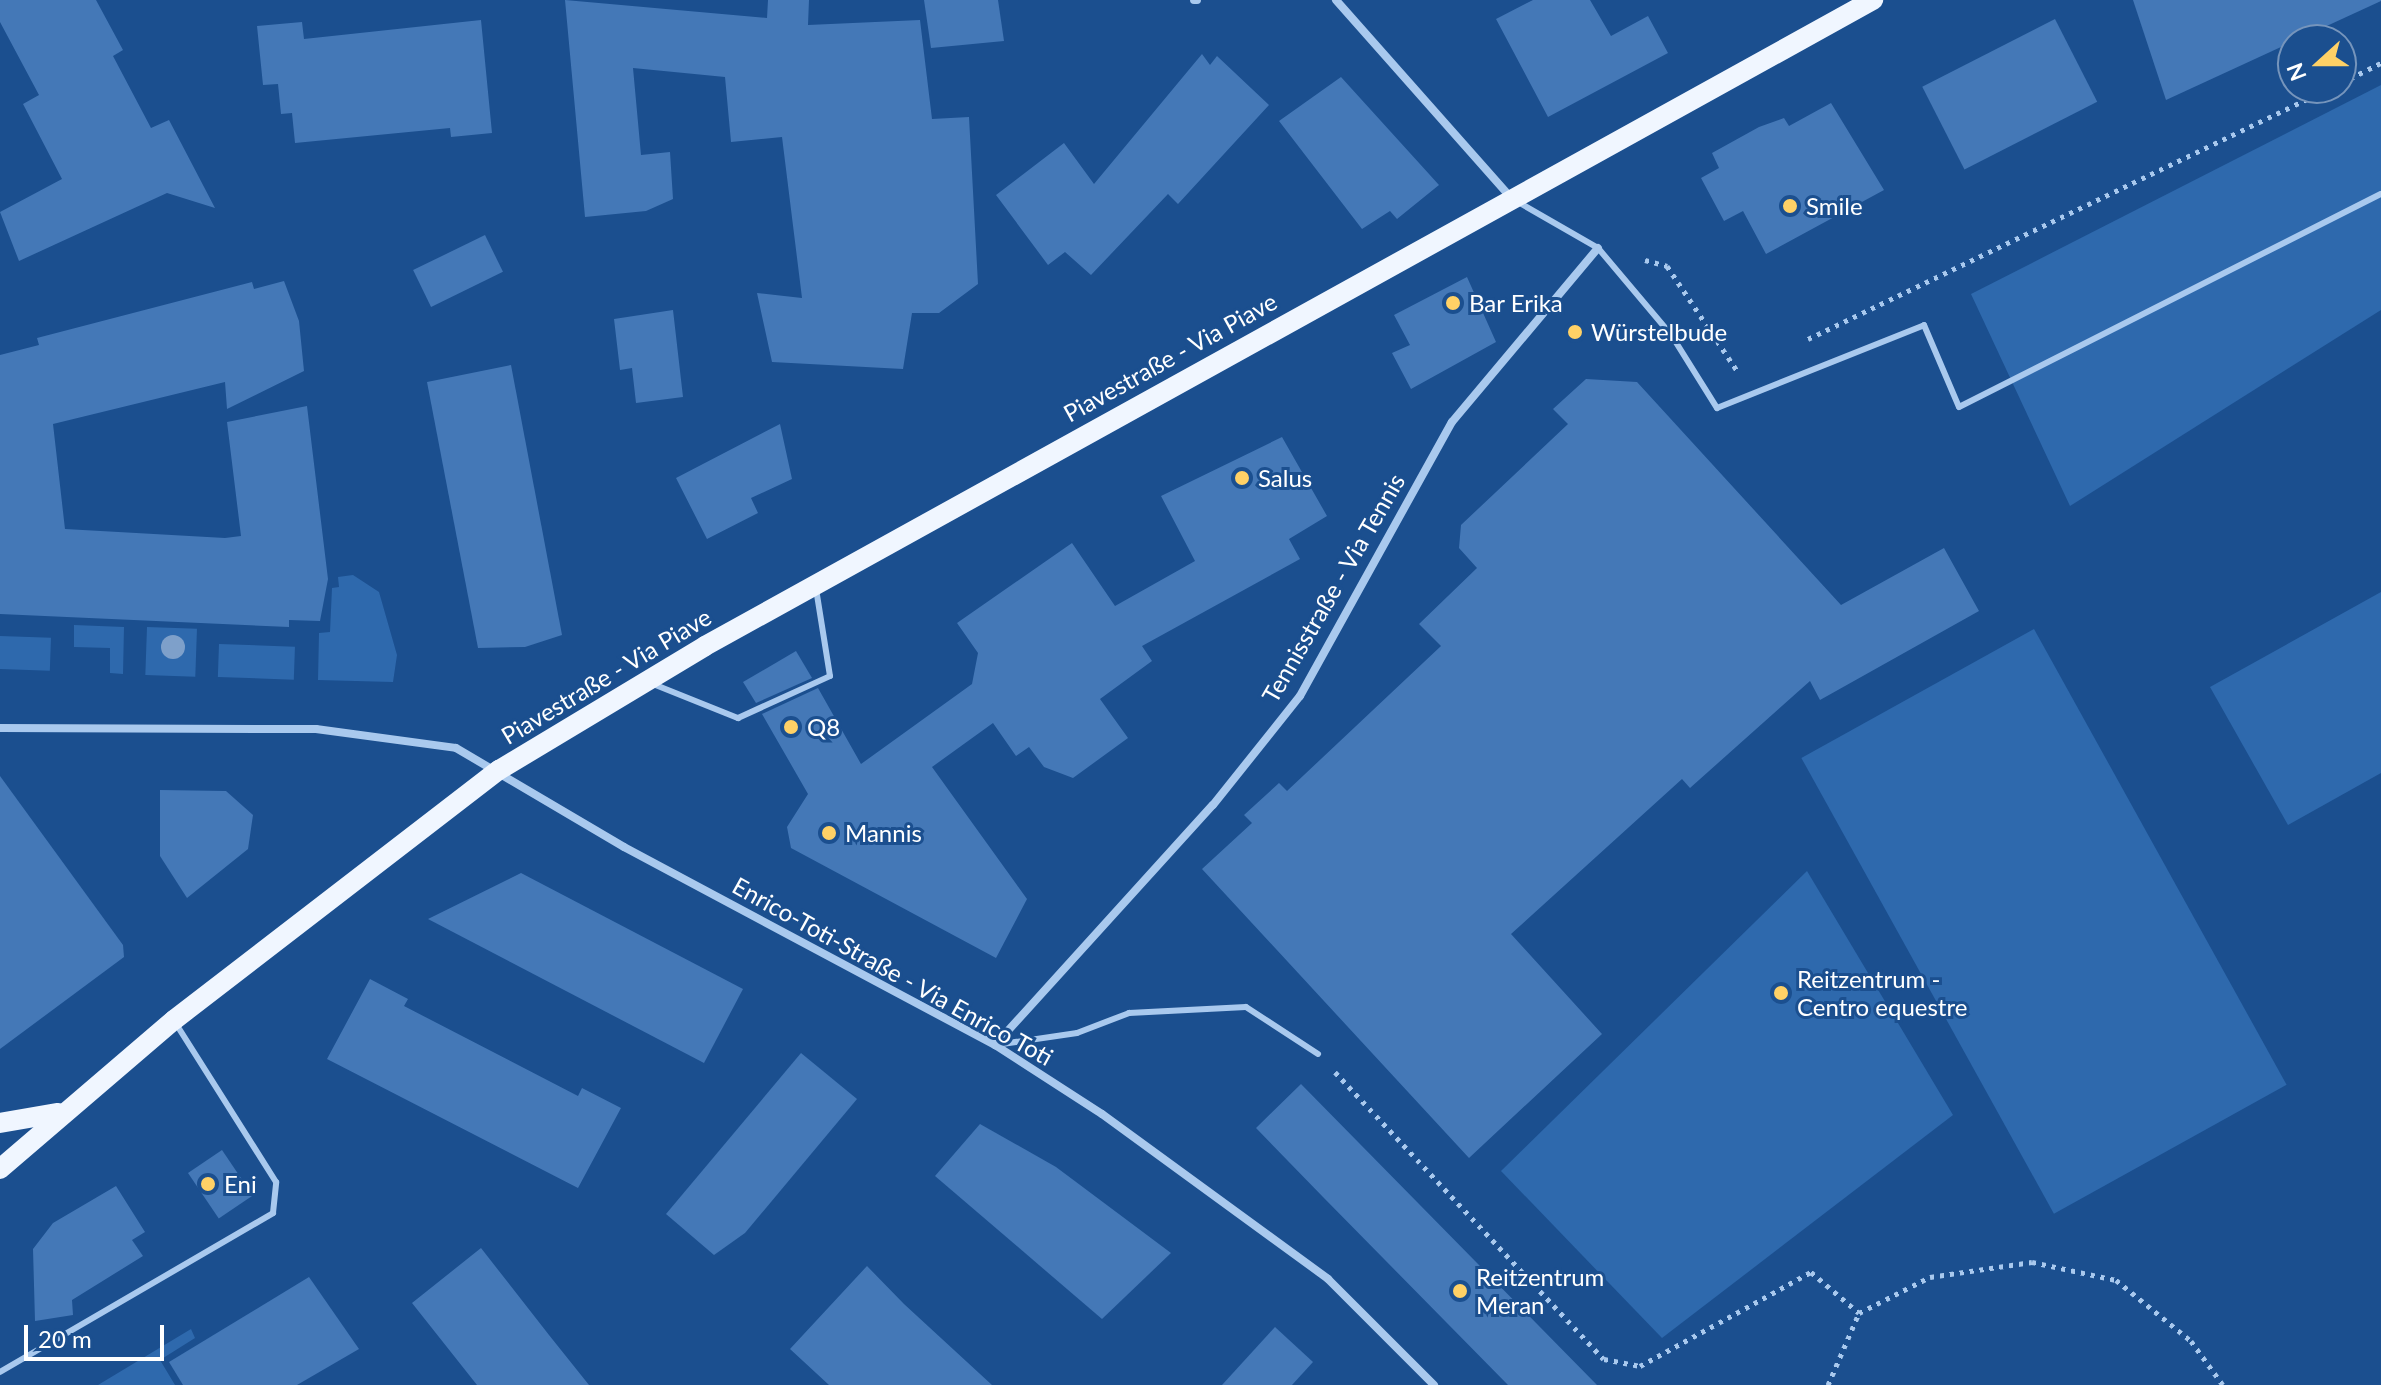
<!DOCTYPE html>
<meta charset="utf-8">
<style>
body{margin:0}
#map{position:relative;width:2381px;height:1385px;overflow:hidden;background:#1b4f8f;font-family:Lato,sans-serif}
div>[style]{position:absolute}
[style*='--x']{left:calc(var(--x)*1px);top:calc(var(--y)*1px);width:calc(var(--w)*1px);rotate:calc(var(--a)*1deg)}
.green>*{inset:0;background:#2e69ad;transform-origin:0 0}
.building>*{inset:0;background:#4478b7;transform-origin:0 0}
.path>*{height:5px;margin-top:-2.5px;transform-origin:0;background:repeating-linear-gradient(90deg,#a9c9ee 0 4px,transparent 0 10px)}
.lane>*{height:6px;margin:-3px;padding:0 3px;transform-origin:3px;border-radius:3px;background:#a9c9ee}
.street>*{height:8px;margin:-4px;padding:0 4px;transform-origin:4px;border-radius:4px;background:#a9c9ee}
.primary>*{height:20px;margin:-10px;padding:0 10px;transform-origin:10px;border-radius:10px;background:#f0f6ff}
.trees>*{width:24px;height:24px;margin:-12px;border-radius:50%;background:#7ea0ca}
.dots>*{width:22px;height:22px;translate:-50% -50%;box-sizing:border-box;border:4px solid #1b4f8f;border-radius:50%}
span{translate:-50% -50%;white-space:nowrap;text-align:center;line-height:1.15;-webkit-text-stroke:6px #1b4f8f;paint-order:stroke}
.poi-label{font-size:24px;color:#fff}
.left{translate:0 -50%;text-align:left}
.street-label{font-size:24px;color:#fff}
.north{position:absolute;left:2277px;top:24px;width:80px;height:80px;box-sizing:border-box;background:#1b4f8f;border:2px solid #7695bc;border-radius:50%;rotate:249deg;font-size:22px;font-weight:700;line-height:32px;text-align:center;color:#fff}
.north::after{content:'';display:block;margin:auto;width:28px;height:36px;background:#ffd166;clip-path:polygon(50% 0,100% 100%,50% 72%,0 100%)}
.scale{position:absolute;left:24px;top:1325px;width:140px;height:36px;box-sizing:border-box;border:4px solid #fff;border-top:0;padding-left:10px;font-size:24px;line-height:28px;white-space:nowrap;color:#fff;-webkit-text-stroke:6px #1b4f8f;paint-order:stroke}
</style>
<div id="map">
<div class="green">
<div style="clip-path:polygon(2381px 85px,2381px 310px,2070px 506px,1971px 294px)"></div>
<div style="clip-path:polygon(353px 575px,379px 592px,397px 655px,393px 682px,318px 680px,319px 633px,330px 632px,332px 588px,339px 587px,338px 577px)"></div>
<div style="clip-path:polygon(2381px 592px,2381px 773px,2288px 825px,2210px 687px)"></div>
<div style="clip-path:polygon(74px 625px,124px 627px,123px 674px,110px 673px,110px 648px,74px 647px)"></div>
<div style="left:147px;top:627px;width:50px;height:48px;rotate:2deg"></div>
<div style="left:2034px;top:629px;width:521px;height:266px;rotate:61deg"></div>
<div style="left:0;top:636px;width:51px;height:33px;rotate:2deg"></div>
<div style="left:219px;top:644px;width:76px;height:33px;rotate:2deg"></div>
<div style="clip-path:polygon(1807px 871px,1953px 1115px,1662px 1338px,1501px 1171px)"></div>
<div style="clip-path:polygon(191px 1329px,195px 1338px,160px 1360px,175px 1385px,98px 1385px)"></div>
</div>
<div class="building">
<div style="clip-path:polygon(0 0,96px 0,123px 50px,113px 56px,151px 128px,169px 120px,215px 208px,167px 193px,19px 261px,0 212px,62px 179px,23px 104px,39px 95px,0 22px)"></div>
<div style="clip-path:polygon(565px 0,767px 18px,768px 0,809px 0,808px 25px,920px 20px,932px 119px,969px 117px,978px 284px,939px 313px,912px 313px,903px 369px,772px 362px,757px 293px,802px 298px,782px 137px,731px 142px,725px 77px,633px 68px,641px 155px,670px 152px,673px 199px,646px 211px,585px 217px)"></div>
<div style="clip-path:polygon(924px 0,998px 0,1004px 41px,931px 48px)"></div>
<div style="clip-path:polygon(1533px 0,1590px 0,1611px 36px,1648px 16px,1668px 53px,1548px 117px,1496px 19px)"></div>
<div style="clip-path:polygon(2133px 0,2381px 0,2381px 1px,2166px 100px)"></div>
<div style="left:2055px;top:19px;width:93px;height:149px;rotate:63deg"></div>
<div style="clip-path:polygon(481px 20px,492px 133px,451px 137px,450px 128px,295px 143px,292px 113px,281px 114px,278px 84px,263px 85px,257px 26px,302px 22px,304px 39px)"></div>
<div style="clip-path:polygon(1202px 54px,1210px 65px,1217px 56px,1269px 105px,1178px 204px,1168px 194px,1091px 275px,1065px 252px,1048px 265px,996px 195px,1064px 143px,1094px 184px)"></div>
<div style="clip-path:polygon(1341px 77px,1439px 185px,1397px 219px,1390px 211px,1362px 229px,1279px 121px)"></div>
<div style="clip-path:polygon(1831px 103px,1884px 190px,1766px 254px,1743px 211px,1724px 221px,1701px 178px,1719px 168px,1712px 153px,1759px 127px,1784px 118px,1789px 126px)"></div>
<div style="left:485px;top:235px;width:41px;height:80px;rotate:64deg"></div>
<div style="clip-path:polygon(1467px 277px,1496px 342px,1411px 389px,1392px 353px,1410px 345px,1394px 315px)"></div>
<div style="clip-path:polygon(284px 281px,299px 321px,304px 371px,227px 409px,225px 382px,53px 424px,65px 529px,225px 538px,241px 536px,227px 422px,307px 406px,328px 579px,320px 621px,289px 620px,289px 627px,0 614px,0 355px,39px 345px,37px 338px,252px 282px,254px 289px)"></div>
<div style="clip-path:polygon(673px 310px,683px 397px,636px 403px,632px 368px,620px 370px,614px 319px)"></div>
<div style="clip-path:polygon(511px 365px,562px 635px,525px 647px,478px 648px,427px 382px)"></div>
<div style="clip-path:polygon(1586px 379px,1637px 382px,1841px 605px,1944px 548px,1979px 611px,1820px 700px,1810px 681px,1690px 788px,1682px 779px,1511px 934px,1602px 1034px,1469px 1158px,1202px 869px,1252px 823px,1244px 815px,1279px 783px,1287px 791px,1441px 646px,1419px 624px,1477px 568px,1459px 548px,1461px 525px,1568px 424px,1553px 409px)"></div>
<div style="clip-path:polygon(780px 424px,792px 479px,751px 498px,758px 513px,707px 539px,676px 478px)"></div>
<div style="clip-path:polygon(1282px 437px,1327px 516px,1289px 539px,1300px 559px,1142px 646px,1152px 661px,1100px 699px,1128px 738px,1073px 778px,1044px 767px,1029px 747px,1016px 756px,993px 723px,932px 767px,1027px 899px,996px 958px,791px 848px,787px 827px,808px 794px,762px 714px,818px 688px,861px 764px,972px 684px,978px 653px,957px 623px,1072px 543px,1115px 606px,1195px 561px,1161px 496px)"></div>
<div style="clip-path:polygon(796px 651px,812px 678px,756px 703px,743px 682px)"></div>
<div style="clip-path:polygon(0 776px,123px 945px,124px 957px,0 1049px)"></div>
<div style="clip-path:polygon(160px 790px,226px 791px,253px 815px,248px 849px,187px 898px,160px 856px)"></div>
<div style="clip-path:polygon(521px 873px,743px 989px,704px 1063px,428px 919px)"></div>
<div style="clip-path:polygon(370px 979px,408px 999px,404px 1006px,578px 1096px,582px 1088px,621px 1108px,578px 1188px,327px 1059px)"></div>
<div style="clip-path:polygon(801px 1053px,857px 1099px,745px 1233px,714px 1255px,666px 1214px)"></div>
<div style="clip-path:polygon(1301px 1084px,1419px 1204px,1597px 1385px,1508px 1385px,1323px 1197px,1256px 1128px)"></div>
<div style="clip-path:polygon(980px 1124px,1056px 1167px,1171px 1253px,1102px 1319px,935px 1176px)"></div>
<div style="left:222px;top:1150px;width:55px;height:41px;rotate:56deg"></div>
<div style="clip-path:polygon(116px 1186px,145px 1232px,132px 1240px,143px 1256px,72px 1300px,73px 1315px,35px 1321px,33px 1249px,53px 1223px)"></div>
<div style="clip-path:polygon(481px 1248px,549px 1335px,589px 1385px,477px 1385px,412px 1303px)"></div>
<div style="clip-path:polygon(867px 1266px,904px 1304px,992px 1385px,829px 1385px,790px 1349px)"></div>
<div style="clip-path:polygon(309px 1277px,359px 1349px,297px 1385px,183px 1385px,169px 1362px)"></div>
<div style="clip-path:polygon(1275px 1327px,1313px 1362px,1292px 1385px,1222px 1385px)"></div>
</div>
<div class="path">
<div style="--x:2341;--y:83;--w:45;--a:-26.6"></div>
<div style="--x:1645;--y:260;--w:23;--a:15"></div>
<div style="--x:1667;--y:266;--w:128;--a:56.2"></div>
<div style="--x:1808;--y:339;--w:579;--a:-25.68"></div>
<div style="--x:1335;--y:1072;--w:393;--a:46.9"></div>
<div style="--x:1604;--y:1359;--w:37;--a:11"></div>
<div style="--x:1640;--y:1366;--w:195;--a:-28.8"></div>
<div style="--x:1811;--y:1272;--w:63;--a:40.5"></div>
<div style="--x:1828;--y:1385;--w:78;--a:-66.7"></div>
<div style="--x:1859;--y:1313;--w:80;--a:-26.9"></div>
<div style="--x:1930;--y:1277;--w:103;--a:-8.4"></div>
<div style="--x:2032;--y:1262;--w:86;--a:12.1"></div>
<div style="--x:2116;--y:1280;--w:97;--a:39.1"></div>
<div style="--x:2191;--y:1341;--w:54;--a:54"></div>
</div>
<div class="lane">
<div style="--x:1518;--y:202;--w:92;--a:29.9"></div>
<div style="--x:1598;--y:248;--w:115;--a:49.9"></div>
<div style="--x:1672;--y:336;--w:85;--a:58"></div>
<div style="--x:1717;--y:408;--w:223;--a:-21.8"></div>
<div style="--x:1924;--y:325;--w:89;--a:66.9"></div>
<div style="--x:1959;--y:407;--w:473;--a:-26.8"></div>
<div style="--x:653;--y:684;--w:92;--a:21.8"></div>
<div style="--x:738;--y:718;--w:101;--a:-24.5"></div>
<div style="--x:830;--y:676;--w:88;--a:-99.1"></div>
<div style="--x:995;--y:1045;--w:83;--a:-8.3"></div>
<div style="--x:1077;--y:1033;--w:56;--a:-21"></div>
<div style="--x:1129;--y:1013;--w:117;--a:-2.9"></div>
<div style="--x:1246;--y:1007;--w:86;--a:33.1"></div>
<div style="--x:0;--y:1372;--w:316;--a:-30.2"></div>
<div style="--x:273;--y:1213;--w:31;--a:-84"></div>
<div style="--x:276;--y:1182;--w:189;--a:-122.3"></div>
</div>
<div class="street">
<div style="--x:1194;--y:0;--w:3;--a:0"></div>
<div style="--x:1336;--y:0;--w:264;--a:48.5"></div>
<div style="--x:0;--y:728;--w:316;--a:0.2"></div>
<div style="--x:316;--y:729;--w:141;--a:7.7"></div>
<div style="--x:456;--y:748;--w:195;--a:30.5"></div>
<div style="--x:624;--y:847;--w:421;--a:28.1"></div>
<div style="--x:995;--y:1045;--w:127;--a:32.8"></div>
<div style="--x:1102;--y:1114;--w:280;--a:36.1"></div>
<div style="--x:1328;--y:1279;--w:150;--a:45"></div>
<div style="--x:995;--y:1045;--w:324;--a:-47.8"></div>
<div style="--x:1213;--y:805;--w:139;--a:-51.4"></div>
<div style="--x:1300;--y:696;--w:313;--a:-61"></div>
<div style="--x:1452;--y:422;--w:227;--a:-50"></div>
</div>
<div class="primary">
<div style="--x:0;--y:1123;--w:59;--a:-9.8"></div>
<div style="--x:0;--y:1169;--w:229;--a:-40.6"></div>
<div style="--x:174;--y:1020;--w:410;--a:-37.6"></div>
<div style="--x:499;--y:770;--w:240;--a:-31"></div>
<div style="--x:705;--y:646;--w:1335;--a:-28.95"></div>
</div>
<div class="trees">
<div style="left:173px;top:647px"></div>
</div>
<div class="dots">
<div style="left:1790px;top:206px;background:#ffd166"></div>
<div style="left:1453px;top:303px;background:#ffd166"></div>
<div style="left:1575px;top:332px;background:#ffd166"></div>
<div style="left:1242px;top:478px;background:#ffd166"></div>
<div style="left:791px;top:727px;background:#ffd166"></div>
<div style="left:829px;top:833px;background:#ffd166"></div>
<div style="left:1781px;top:993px;background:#ffd166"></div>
<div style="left:208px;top:1184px;background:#ffd166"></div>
<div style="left:1460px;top:1291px;background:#ffd166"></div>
</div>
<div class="poi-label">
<span class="left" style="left:1806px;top:206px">Smile</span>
<span class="left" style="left:1469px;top:303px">Bar Erika</span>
<span class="left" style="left:1591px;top:332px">Würstelbude</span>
<span class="left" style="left:1258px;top:478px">Salus</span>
<span class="left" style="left:807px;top:727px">Q8</span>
<span class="left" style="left:845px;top:833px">Mannis</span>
<span class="left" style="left:1797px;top:993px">Reitzentrum -<br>Centro equestre</span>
<span class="left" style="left:224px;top:1184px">Eni</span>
<span class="left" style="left:1476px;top:1291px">Reitzentrum<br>Meran</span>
</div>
<div class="street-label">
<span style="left:1170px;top:357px;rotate:-29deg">Piavestraße - Via Piave</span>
<span style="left:1333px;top:588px;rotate:-60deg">Tennisstraße - Via Tennis</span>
<span style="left:606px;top:676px;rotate:-31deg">Piavestraße - Via Piave</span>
<span style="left:893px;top:971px;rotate:29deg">Enrico-Toti-Straße - Via Enrico Toti</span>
</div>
<div class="north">N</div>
<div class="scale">20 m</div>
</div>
